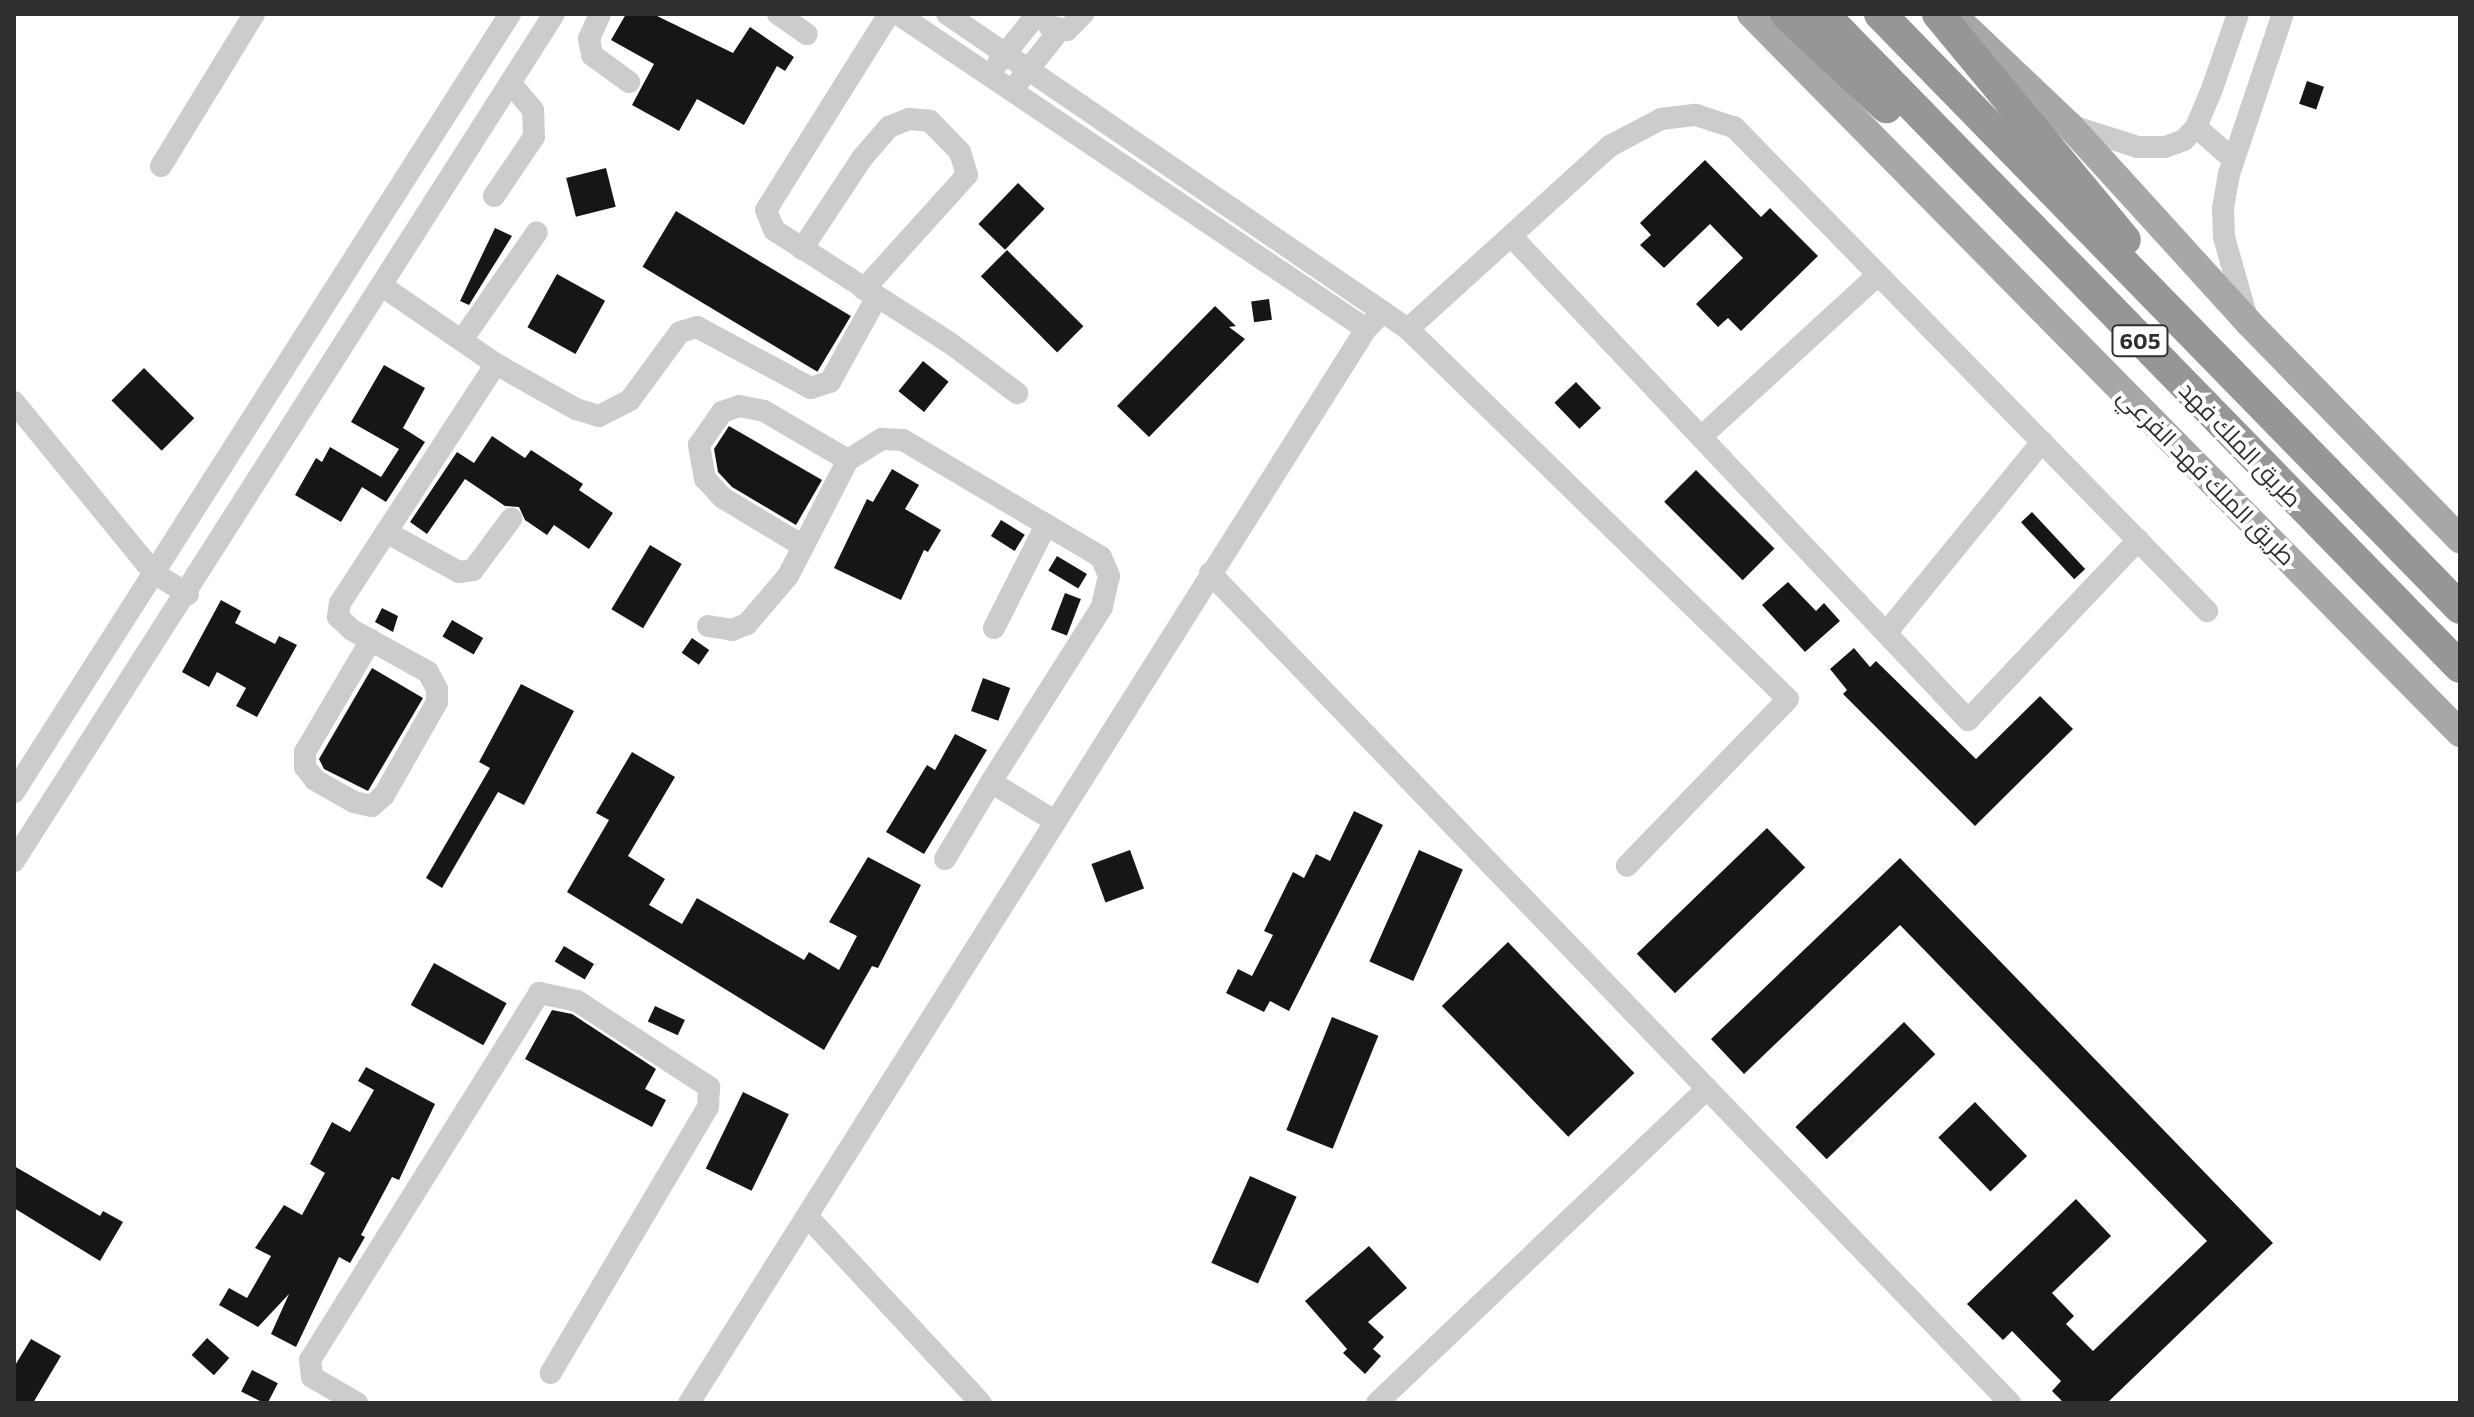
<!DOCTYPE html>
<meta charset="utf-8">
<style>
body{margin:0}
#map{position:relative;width:2474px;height:1417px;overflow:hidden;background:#fff;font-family:Commissioner,Cairo,sans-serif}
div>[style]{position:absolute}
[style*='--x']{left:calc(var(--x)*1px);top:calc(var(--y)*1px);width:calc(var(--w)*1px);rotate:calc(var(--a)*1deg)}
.building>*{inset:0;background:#161616;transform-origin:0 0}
.minor>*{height:22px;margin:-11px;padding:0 11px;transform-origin:11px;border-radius:11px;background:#ccc}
.major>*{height:28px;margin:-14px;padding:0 14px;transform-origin:14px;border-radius:14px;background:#a7a7a7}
.highway>*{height:32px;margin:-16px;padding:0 16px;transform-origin:16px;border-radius:16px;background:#969696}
span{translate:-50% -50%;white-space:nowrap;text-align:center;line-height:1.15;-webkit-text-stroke:8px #fff;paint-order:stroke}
.shield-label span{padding:2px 6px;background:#fff;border:2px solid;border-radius:6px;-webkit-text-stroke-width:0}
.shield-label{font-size:22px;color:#2f2f2f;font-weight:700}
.street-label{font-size:24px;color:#2f2f2f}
.frame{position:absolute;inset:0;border:16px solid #2f2f2f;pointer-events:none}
</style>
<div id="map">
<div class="building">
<div style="clip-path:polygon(626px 14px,653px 14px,733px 53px,750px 27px,794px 57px,785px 71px,777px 66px,744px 125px,697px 99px,679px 131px,632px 105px,654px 64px,611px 40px)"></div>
<div style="left:2307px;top:81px;width:18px;height:24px;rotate:19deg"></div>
<div style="clip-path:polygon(1705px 160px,1761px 217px,1770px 208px,1818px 256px,1741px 331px,1728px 318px,1718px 327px,1696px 304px,1743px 258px,1710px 224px,1664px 268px,1640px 245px,1651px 235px,1640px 223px)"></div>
<div style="left:606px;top:168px;width:40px;height:41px;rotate:76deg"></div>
<div style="left:1018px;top:183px;width:37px;height:57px;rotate:44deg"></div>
<div style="left:676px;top:211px;width:204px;height:65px;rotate:31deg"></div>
<div style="clip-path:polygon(495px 228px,512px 236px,469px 305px,460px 301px)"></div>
<div style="left:1007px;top:250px;width:108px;height:37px;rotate:45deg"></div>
<div style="left:557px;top:274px;width:55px;height:61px;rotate:29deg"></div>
<div style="left:1269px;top:299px;width:21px;height:18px;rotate:82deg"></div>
<div style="clip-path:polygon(1215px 306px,1236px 326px,1229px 327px,1245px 339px,1149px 437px,1117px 406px)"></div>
<div style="left:923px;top:361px;width:33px;height:39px;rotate:39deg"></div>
<div style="clip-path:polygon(384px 365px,425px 388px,403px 428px,425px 442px,386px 502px,362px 487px,341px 522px,295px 495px,316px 458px,322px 462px,330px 447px,381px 477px,399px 449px,351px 422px)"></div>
<div style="left:144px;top:368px;width:71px;height:46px;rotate:45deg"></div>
<div style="left:1576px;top:382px;width:36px;height:30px;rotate:46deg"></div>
<div style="clip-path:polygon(729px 426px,822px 480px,796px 525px,732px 487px,718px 472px,714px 449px)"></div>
<div style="clip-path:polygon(492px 436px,525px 458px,531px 450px,583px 484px,579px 490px,613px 513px,589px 549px,554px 525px,547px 535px,525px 520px,519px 507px,505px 506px,465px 479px,427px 534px,410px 522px,457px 452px,474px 463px)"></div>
<div style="clip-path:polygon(892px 469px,919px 485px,905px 509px,941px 530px,928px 552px,924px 550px,901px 600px,834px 568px,867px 499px,873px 502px)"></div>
<div style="left:1696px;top:470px;width:111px;height:45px;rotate:45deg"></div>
<div style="left:2032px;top:512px;width:78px;height:15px;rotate:47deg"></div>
<div style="left:1001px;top:520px;width:28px;height:19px;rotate:32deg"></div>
<div style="left:650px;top:545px;width:37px;height:75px;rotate:31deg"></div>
<div style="left:1057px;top:556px;width:35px;height:17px;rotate:31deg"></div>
<div style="clip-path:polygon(1788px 582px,1816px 611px,1824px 603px,1840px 621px,1805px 652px,1762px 605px)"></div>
<div style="left:1065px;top:593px;width:17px;height:39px;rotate:21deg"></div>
<div style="clip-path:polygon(221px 600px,241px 611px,235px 623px,275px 644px,279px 636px,297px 645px,257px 717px,236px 706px,246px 688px,217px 672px,209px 687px,182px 672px)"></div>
<div style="clip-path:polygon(382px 608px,398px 616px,393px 632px,375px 622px)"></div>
<div style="left:452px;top:620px;width:36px;height:19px;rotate:30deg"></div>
<div style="left:692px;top:638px;width:21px;height:18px;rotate:35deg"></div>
<div style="clip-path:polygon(1854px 648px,1870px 667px,1876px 661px,1976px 759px,2040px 696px,2073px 729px,1975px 826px,1843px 694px,1847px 690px,1830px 669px)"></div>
<div style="clip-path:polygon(372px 668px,423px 698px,368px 791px,324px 769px,319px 759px)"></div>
<div style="left:983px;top:678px;width:29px;height:35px;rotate:20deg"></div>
<div style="clip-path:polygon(521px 684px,574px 711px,524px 805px,498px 792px,442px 888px,426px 878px,490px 768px,479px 762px)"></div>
<div style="clip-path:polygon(955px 734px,987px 750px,924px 854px,886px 832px,927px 765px,935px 770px)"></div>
<div style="clip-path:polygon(632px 752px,675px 777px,628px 856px,665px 879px,649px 905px,682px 924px,697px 898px,804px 960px,809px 952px,839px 970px,857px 936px,829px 922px,868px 857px,921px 885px,878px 968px,872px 966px,824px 1050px,567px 892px,609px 820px,596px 813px)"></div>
<div style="clip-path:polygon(1354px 811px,1383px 825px,1289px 1011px,1270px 1001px,1264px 1012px,1226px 993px,1238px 969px,1252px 976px,1273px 935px,1264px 931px,1293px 872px,1304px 878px,1316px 854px,1330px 861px)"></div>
<div style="left:1767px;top:828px;width:55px;height:181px;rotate:46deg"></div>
<div style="left:1130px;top:850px;width:41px;height:41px;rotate:70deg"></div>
<div style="left:1419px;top:850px;width:48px;height:122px;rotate:24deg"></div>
<div style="clip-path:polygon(1900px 858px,2273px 1243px,2107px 1403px,2064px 1403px,2052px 1391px,2061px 1381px,2012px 1331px,2003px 1340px,1967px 1304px,2076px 1199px,2111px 1236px,2052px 1293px,2074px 1316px,2066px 1324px,2093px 1351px,2207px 1241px,1900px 925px,1744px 1074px,1711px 1039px)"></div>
<div style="left:1508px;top:942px;width:182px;height:92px;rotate:46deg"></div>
<div style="left:564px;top:946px;width:35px;height:18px;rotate:31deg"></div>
<div style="left:434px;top:963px;width:83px;height:48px;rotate:29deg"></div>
<div style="left:655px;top:1006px;width:33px;height:17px;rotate:25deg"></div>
<div style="clip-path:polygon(552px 1010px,572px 1014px,656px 1069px,645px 1089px,666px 1100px,652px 1127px,525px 1059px)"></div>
<div style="left:1332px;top:1017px;width:50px;height:122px;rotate:22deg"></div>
<div style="left:1904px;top:1022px;width:45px;height:151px;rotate:46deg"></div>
<div style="clip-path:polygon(366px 1067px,435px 1104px,399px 1180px,392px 1177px,361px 1235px,365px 1237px,350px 1263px,339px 1257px,296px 1347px,271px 1334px,289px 1294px,258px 1327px,219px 1305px,229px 1288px,247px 1298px,271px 1256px,255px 1248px,284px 1205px,302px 1215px,325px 1173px,310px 1164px,332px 1122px,350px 1132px,374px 1090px,358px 1081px)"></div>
<div style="left:743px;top:1092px;width:51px;height:85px;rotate:26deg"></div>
<div style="left:1975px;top:1102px;width:75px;height:51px;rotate:46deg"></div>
<div style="clip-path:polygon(14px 1166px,100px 1216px,103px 1211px,123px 1222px,100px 1261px,14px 1208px)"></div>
<div style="left:1250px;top:1176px;width:51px;height:95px;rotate:24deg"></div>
<div style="clip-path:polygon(1369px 1246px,1407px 1288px,1368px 1322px,1384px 1337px,1373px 1349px,1381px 1356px,1365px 1374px,1343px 1353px,1347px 1349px,1305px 1301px)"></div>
<div style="left:207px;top:1338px;width:30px;height:23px;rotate:42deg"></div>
<div style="clip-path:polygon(31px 1339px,61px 1356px,33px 1403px,14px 1403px,14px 1367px)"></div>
<div style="left:252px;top:1370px;width:29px;height:24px;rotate:27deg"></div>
</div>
<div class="minor">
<div style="--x:600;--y:14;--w:27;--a:114"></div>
<div style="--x:589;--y:39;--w:16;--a:79"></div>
<div style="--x:592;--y:55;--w:46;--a:36.1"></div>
<div style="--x:778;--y:14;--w:35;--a:35"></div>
<div style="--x:889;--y:14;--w:231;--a:122.1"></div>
<div style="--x:766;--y:210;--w:22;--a:68"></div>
<div style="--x:774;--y:230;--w:209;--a:32.7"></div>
<div style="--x:950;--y:343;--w:84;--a:36.7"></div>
<div style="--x:898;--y:14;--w:564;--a:33.94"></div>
<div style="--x:947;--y:14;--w:528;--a:34.35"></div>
<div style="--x:1049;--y:26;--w:18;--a:13"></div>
<div style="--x:1067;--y:30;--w:23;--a:-45"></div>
<div style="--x:998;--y:63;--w:63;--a:-51.5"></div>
<div style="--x:1020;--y:80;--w:63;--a:-51.5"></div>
<div style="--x:2072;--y:126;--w:69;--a:17.7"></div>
<div style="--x:2138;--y:147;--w:27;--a:0"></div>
<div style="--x:2165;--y:147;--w:20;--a:-20"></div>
<div style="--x:2184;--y:140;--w:18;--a:-47"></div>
<div style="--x:2196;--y:127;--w:41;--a:-67.2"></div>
<div style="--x:2212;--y:89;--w:79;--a:-70.9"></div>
<div style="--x:2196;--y:127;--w:50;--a:41"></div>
<div style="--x:161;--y:166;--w:178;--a:-58.5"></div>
<div style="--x:494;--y:196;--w:71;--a:-55.9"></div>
<div style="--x:534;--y:137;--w:27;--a:-92"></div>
<div style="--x:533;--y:110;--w:35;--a:-130"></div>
<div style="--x:1513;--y:238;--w:663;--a:46.65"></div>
<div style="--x:1968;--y:720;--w:248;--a:-46.6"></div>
<div style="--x:802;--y:249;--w:110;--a:-56.5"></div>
<div style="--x:863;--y:157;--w:40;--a:-49"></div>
<div style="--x:889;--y:127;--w:22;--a:-22"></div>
<div style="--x:909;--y:119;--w:21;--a:5"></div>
<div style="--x:930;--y:121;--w:43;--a:45.9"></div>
<div style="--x:960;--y:152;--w:24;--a:73"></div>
<div style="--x:967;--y:175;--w:154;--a:132.1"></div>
<div style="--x:382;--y:286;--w:138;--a:34.4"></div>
<div style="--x:496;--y:364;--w:92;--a:29.4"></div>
<div style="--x:576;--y:409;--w:24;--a:17"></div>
<div style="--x:599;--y:416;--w:35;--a:-27"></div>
<div style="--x:630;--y:400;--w:84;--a:-53.7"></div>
<div style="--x:680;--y:332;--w:18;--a:-16"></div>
<div style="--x:697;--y:327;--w:129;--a:28.2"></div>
<div style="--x:811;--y:388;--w:20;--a:-18"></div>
<div style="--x:830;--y:382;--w:97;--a:-61.1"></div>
<div style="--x:2247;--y:318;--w:84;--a:-105.9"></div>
<div style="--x:2224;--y:237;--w:29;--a:-92"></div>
<div style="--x:2223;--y:208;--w:35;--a:-80"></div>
<div style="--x:2229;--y:174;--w:169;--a:-71.4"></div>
<div style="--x:1408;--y:329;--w:530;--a:44.24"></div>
<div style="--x:1788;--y:699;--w:232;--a:134"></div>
<div style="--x:462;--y:340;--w:131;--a:-55.2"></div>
<div style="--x:14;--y:402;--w:221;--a:50.7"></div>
<div style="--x:154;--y:573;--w:40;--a:32"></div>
<div style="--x:1701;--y:437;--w:240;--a:-42.5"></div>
<div style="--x:386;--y:532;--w:83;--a:28.7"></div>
<div style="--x:459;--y:572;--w:14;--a:-8"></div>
<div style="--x:473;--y:570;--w:64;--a:-53.3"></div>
<div style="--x:803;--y:546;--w:93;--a:-149"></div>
<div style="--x:723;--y:498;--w:26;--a:-133"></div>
<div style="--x:705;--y:479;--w:35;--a:-100"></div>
<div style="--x:699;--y:445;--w:40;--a:-55.1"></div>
<div style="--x:722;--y:412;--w:18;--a:-19"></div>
<div style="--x:739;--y:406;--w:25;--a:11"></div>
<div style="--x:764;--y:411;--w:97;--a:30.3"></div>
<div style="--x:1210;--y:573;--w:1153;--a:46.05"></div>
<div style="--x:708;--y:626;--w:24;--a:9"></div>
<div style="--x:732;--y:630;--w:16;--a:-22"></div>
<div style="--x:747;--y:624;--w:63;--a:-49.5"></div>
<div style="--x:788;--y:576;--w:131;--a:-62.7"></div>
<div style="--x:848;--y:460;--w:40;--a:-32"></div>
<div style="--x:882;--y:439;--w:21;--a:3"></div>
<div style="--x:903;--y:440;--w:230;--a:30.6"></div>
<div style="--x:1101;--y:557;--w:21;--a:67"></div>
<div style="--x:1109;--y:576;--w:32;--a:103"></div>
<div style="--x:1102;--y:607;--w:207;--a:122.4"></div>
<div style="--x:991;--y:782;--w:73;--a:31.5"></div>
<div style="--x:994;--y:628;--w:115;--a:-63.2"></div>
<div style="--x:1886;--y:633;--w:247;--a:-50.8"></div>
<div style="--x:371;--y:640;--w:130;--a:120.5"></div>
<div style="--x:305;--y:752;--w:15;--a:90"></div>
<div style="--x:305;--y:767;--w:16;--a:52"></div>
<div style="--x:315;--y:780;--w:45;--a:29.4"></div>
<div style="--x:354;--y:802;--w:18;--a:13"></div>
<div style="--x:372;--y:806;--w:16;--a:-43"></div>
<div style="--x:384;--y:795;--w:107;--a:-60.3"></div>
<div style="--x:437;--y:702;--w:13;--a:-90"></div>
<div style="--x:437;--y:689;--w:19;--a:-118"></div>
<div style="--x:428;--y:672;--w:87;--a:-151.1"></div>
<div style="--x:352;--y:630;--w:19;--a:-137"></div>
<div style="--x:338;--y:617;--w:14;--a:-82"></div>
<div style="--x:340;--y:603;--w:285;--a:-56.9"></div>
<div style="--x:14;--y:792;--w:923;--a:-57.48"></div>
<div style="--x:945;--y:859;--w:90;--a:-59.1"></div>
<div style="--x:14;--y:861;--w:1004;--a:-57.48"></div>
<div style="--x:807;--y:1216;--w:255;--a:47.1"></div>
<div style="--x:357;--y:1403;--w:52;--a:-150"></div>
<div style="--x:312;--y:1377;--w:17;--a:-97"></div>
<div style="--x:310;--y:1360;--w:433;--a:-58"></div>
<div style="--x:539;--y:993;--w:39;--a:12"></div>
<div style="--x:577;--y:1001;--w:158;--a:33.1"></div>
<div style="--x:709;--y:1087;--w:20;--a:93"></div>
<div style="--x:708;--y:1107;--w:309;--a:120.6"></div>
<div style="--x:689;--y:1403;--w:1270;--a:-57.77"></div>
<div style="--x:1366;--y:329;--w:24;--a:-45"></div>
<div style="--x:1383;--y:312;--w:30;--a:34"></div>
<div style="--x:1408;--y:329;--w:273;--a:-42.2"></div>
<div style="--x:1610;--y:146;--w:58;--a:-27.9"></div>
<div style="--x:1661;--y:119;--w:35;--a:-7"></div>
<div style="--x:1696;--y:115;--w:40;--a:18"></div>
<div style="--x:1734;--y:127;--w:677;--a:45.66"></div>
<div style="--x:1377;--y:1403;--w:456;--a:-43.6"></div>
</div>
<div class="major">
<div style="--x:1751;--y:14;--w:1010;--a:45.4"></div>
<div style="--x:1955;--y:17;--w:157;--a:43.5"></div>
<div style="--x:2069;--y:125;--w:268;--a:47.7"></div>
<div style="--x:2249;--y:323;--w:302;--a:45.7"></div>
</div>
<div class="highway">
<div style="--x:1786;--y:14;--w:137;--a:42.9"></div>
<div style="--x:1823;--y:14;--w:912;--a:45.71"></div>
<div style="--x:1880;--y:14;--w:830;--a:45.68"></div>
<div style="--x:1938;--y:14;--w:293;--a:50.4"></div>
</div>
<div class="shield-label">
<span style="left:2140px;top:341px">605</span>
</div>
<div class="street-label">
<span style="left:2241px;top:444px;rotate:46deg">طريق الملك فهد</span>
<span style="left:2207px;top:476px;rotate:45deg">طريق الملك فهد الفرعي</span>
</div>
<div class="frame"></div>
</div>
